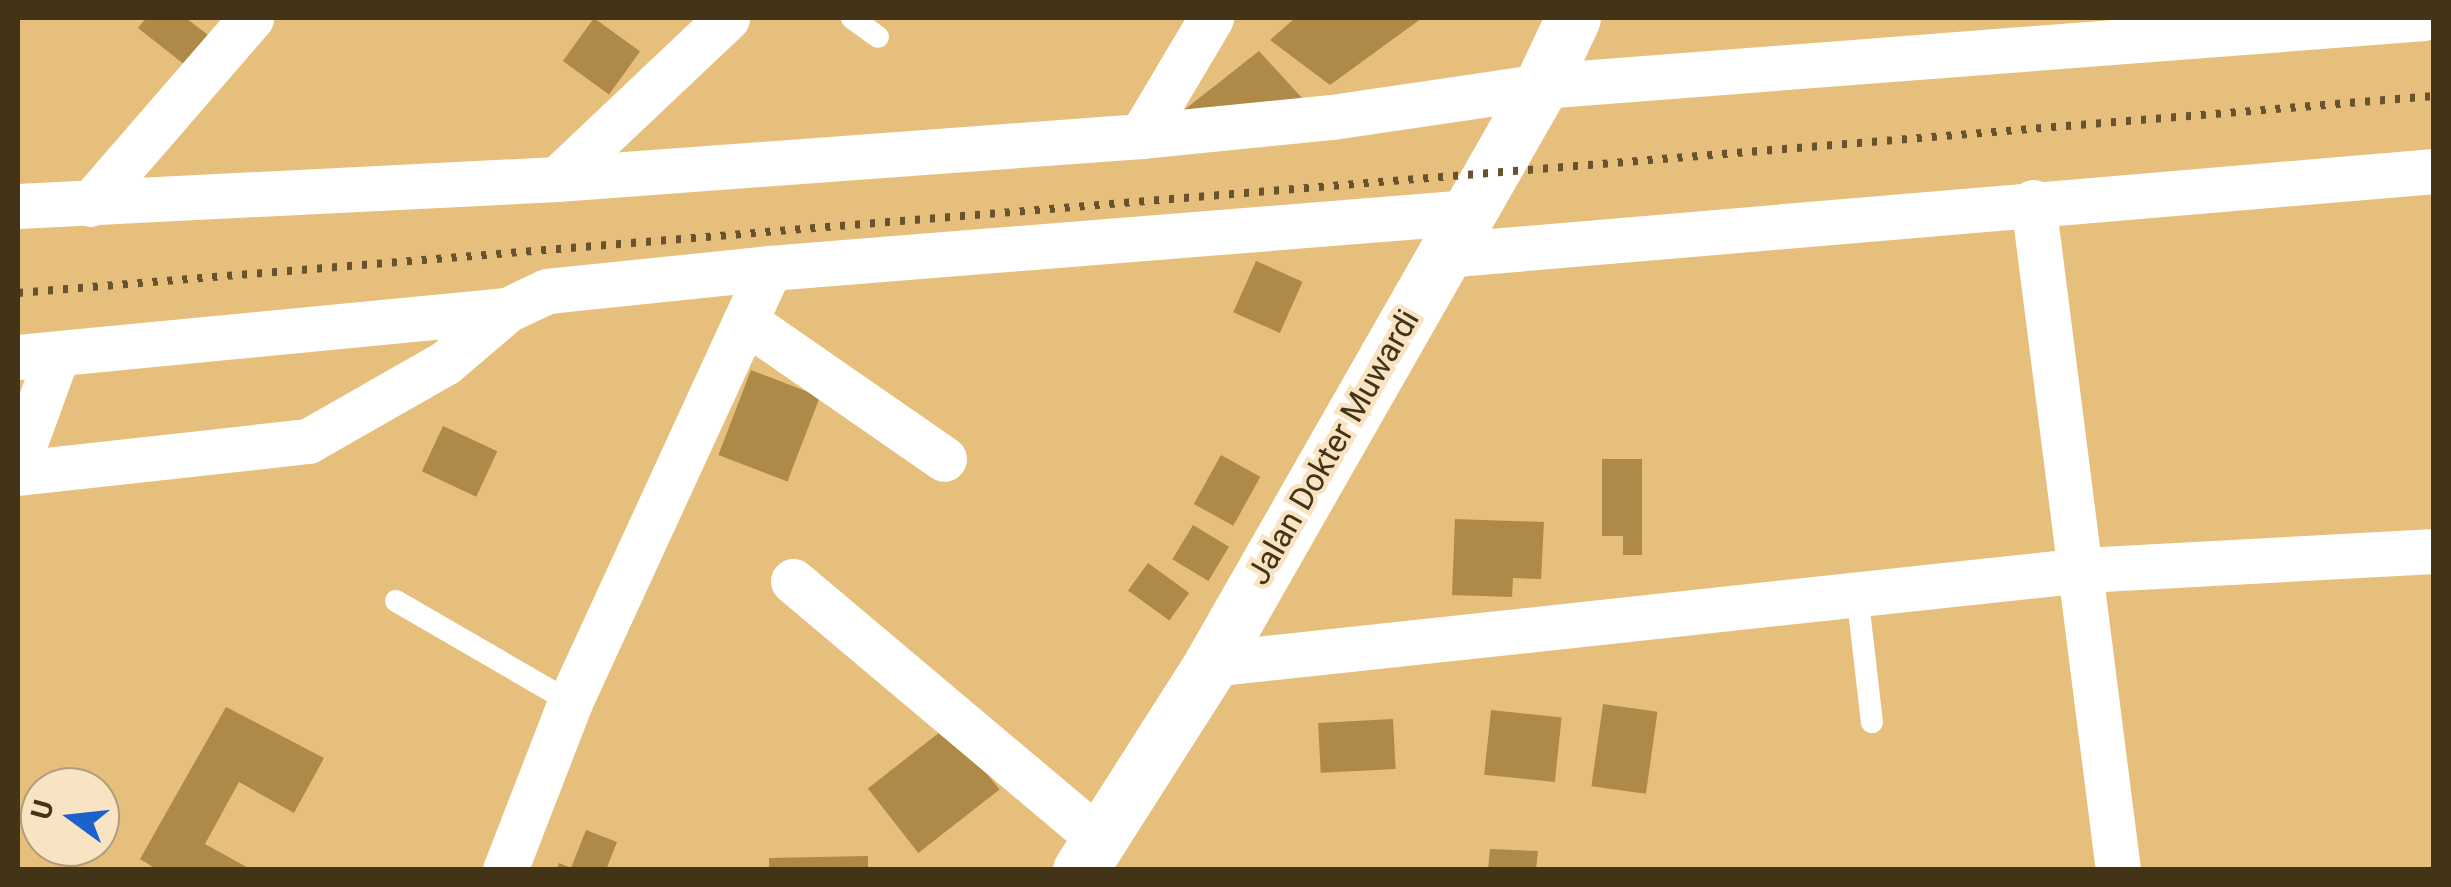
<!DOCTYPE html>
<style>
body{margin:0}
#map{position:relative;width:2451px;height:887px;overflow:hidden;background:#e7bf7c;font-family:Roboto,sans-serif}
div>[style]{position:absolute}
[style*='--x']{left:calc(var(--x)*1px);top:calc(var(--y)*1px);width:calc(var(--w)*1px);rotate:calc(var(--a)*1deg)}
.building>*{inset:0;background:#af8947;transform-origin:0 0}
.lane>*{height:22px;margin:-11px;padding:0 11px;transform-origin:11px;border-radius:11px;background:#fff}
.street>*{height:45px;margin:-22.5px;padding:0 22.5px;transform-origin:22.5px;border-radius:22.5px;background:#fff}
.secondary>*{height:55px;margin:-27.5px;padding:0 27.5px;transform-origin:27.5px;border-radius:27.5px;background:#fff}
.rail>*{height:8px;margin-top:-4px;transform-origin:0;background:repeating-linear-gradient(90deg,#68532e 0 5px,transparent 0 15px)}
span{translate:-50% -50%;white-space:nowrap;text-align:center;line-height:1.15;-webkit-text-stroke:9px #f8e3c3;paint-order:stroke}
.street-label{font-size:32px;color:#433317}
.frame{position:absolute;inset:0;border:20px solid #433317;pointer-events:none}
.north{position:absolute;left:20px;top:767px;width:100px;height:100px;box-sizing:border-box;background:#f8e3c3;border:2px solid #b09d7e;border-radius:50%;rotate:285deg;font-size:28px;font-weight:700;line-height:40px;text-align:center;color:#433317}
.north::after{content:'';display:block;margin:auto;width:35px;height:45px;background:#1c62cd;clip-path:polygon(50% 0,100% 100%,50% 72%,0 100%)}
</style>
<div id="map">
<div class="building">
<div style="clip-path:polygon(146px 18px,186px 18px,208px 35px,185px 65px,138px 28px)"></div>
<div style="left:594px;top:18px;width:57px;height:53px;rotate:36deg"></div>
<div style="clip-path:polygon(1295px 18px,1422px 18px,1330px 85px,1270px 40px)"></div>
<div style="clip-path:polygon(1259px 51px,1313px 110px,1179px 114px)"></div>
<div style="left:1256px;top:261px;width:51px;height:56px;rotate:24deg"></div>
<div style="left:751px;top:370px;width:74px;height:91px;rotate:21deg"></div>
<div style="left:443px;top:426px;width:60px;height:50px;rotate:25deg"></div>
<div style="left:1221px;top:455px;width:45px;height:56px;rotate:29deg"></div>
<div style="clip-path:polygon(1602px 459px,1642px 459px,1642px 555px,1623px 555px,1623px 536px,1602px 536px)"></div>
<div style="clip-path:polygon(1455px 519px,1544px 522px,1541px 579px,1513px 578px,1512px 597px,1452px 595px)"></div>
<div style="left:1193px;top:525px;width:42px;height:40px;rotate:31deg"></div>
<div style="left:1148px;top:563px;width:51px;height:34px;rotate:36deg"></div>
<div style="left:1603px;top:704px;width:55px;height:83px;rotate:8deg"></div>
<div style="clip-path:polygon(226px 707px,324px 758px,294px 813px,239px 782px,205px 844px,252px 870px,158px 870px,140px 859px)"></div>
<div style="left:1491px;top:710px;width:71px;height:65px;rotate:6deg"></div>
<div style="left:1393px;top:719px;width:50px;height:75px;rotate:87deg"></div>
<div style="left:949px;top:725px;width:82px;height:103px;rotate:52deg"></div>
<div style="clip-path:polygon(586px 830px,617px 842px,606px 870px,557px 870px,559px 863px,571px 868px)"></div>
<div style="clip-path:polygon(1490px 849px,1538px 851px,1536px 870px,1488px 870px)"></div>
<div style="clip-path:polygon(868px 856px,868px 870px,769px 870px,769px 858px)"></div>
</div>
<div class="lane">
<div style="--x:852;--y:18;--w:32;--a:36"></div>
<div style="--x:1857;--y:593;--w:130;--a:83.4"></div>
<div style="--x:396;--y:601;--w:201;--a:30.1"></div>
</div>
<div class="street">
<div style="--x:1141;--y:136;--w:137;--a:-59.3"></div>
<div style="--x:557;--y:179;--w:234;--a:-43.4"></div>
<div style="--x:2033;--y:202;--w:673;--a:82.75"></div>
<div style="--x:90;--y:204;--w:246;--a:-49.1"></div>
<div style="--x:18;--y:206;--w:540;--a:-2.87"></div>
<div style="--x:557;--y:179;--w:586;--a:-4.21"></div>
<div style="--x:1141;--y:136;--w:192;--a:-5.7"></div>
<div style="--x:1332;--y:117;--w:211;--a:-8.4"></div>
<div style="--x:1541;--y:86;--w:886;--a:-4.4"></div>
<div style="--x:1444;--y:255;--w:994;--a:-4.85"></div>
<div style="--x:745;--y:321;--w:242;--a:34.7"></div>
<div style="--x:18;--y:357;--w:491;--a:-5.5"></div>
<div style="--x:507;--y:310;--w:44;--a:-25.4"></div>
<div style="--x:547;--y:291;--w:224;--a:-5.9"></div>
<div style="--x:770;--y:268;--w:701;--a:-4.58"></div>
<div style="--x:18;--y:462;--w:114;--a:-70"></div>
<div style="--x:18;--y:473;--w:292;--a:-6.3"></div>
<div style="--x:308;--y:441;--w:158;--a:-29.7"></div>
<div style="--x:445;--y:363;--w:82;--a:-40.5"></div>
<div style="--x:793;--y:581;--w:399;--a:40.1"></div>
<div style="--x:1211;--y:664;--w:877;--a:-6.15"></div>
<div style="--x:2083;--y:570;--w:352;--a:-3.1"></div>
<div style="--x:505;--y:870;--w:180;--a:-68.8"></div>
<div style="--x:570;--y:702;--w:478;--a:-65.3"></div>
</div>
<div class="secondary">
<div style="--x:1080;--y:870;--w:244;--a:-57.5"></div>
<div style="--x:1211;--y:664;--w:666;--a:-60.28"></div>
<div style="--x:1541;--y:86;--w:75;--a:-64.8"></div>
</div>
<div class="rail">
<div style="--x:18;--y:293;--w:2424;--a:-4.66"></div>
</div>
<div class="street-label">
<span style="left:1333px;top:447px;rotate:-60deg">Jalan Dokter Muwardi</span>
</div>
<div class="frame"></div>
<div class="north">U</div>
</div>
